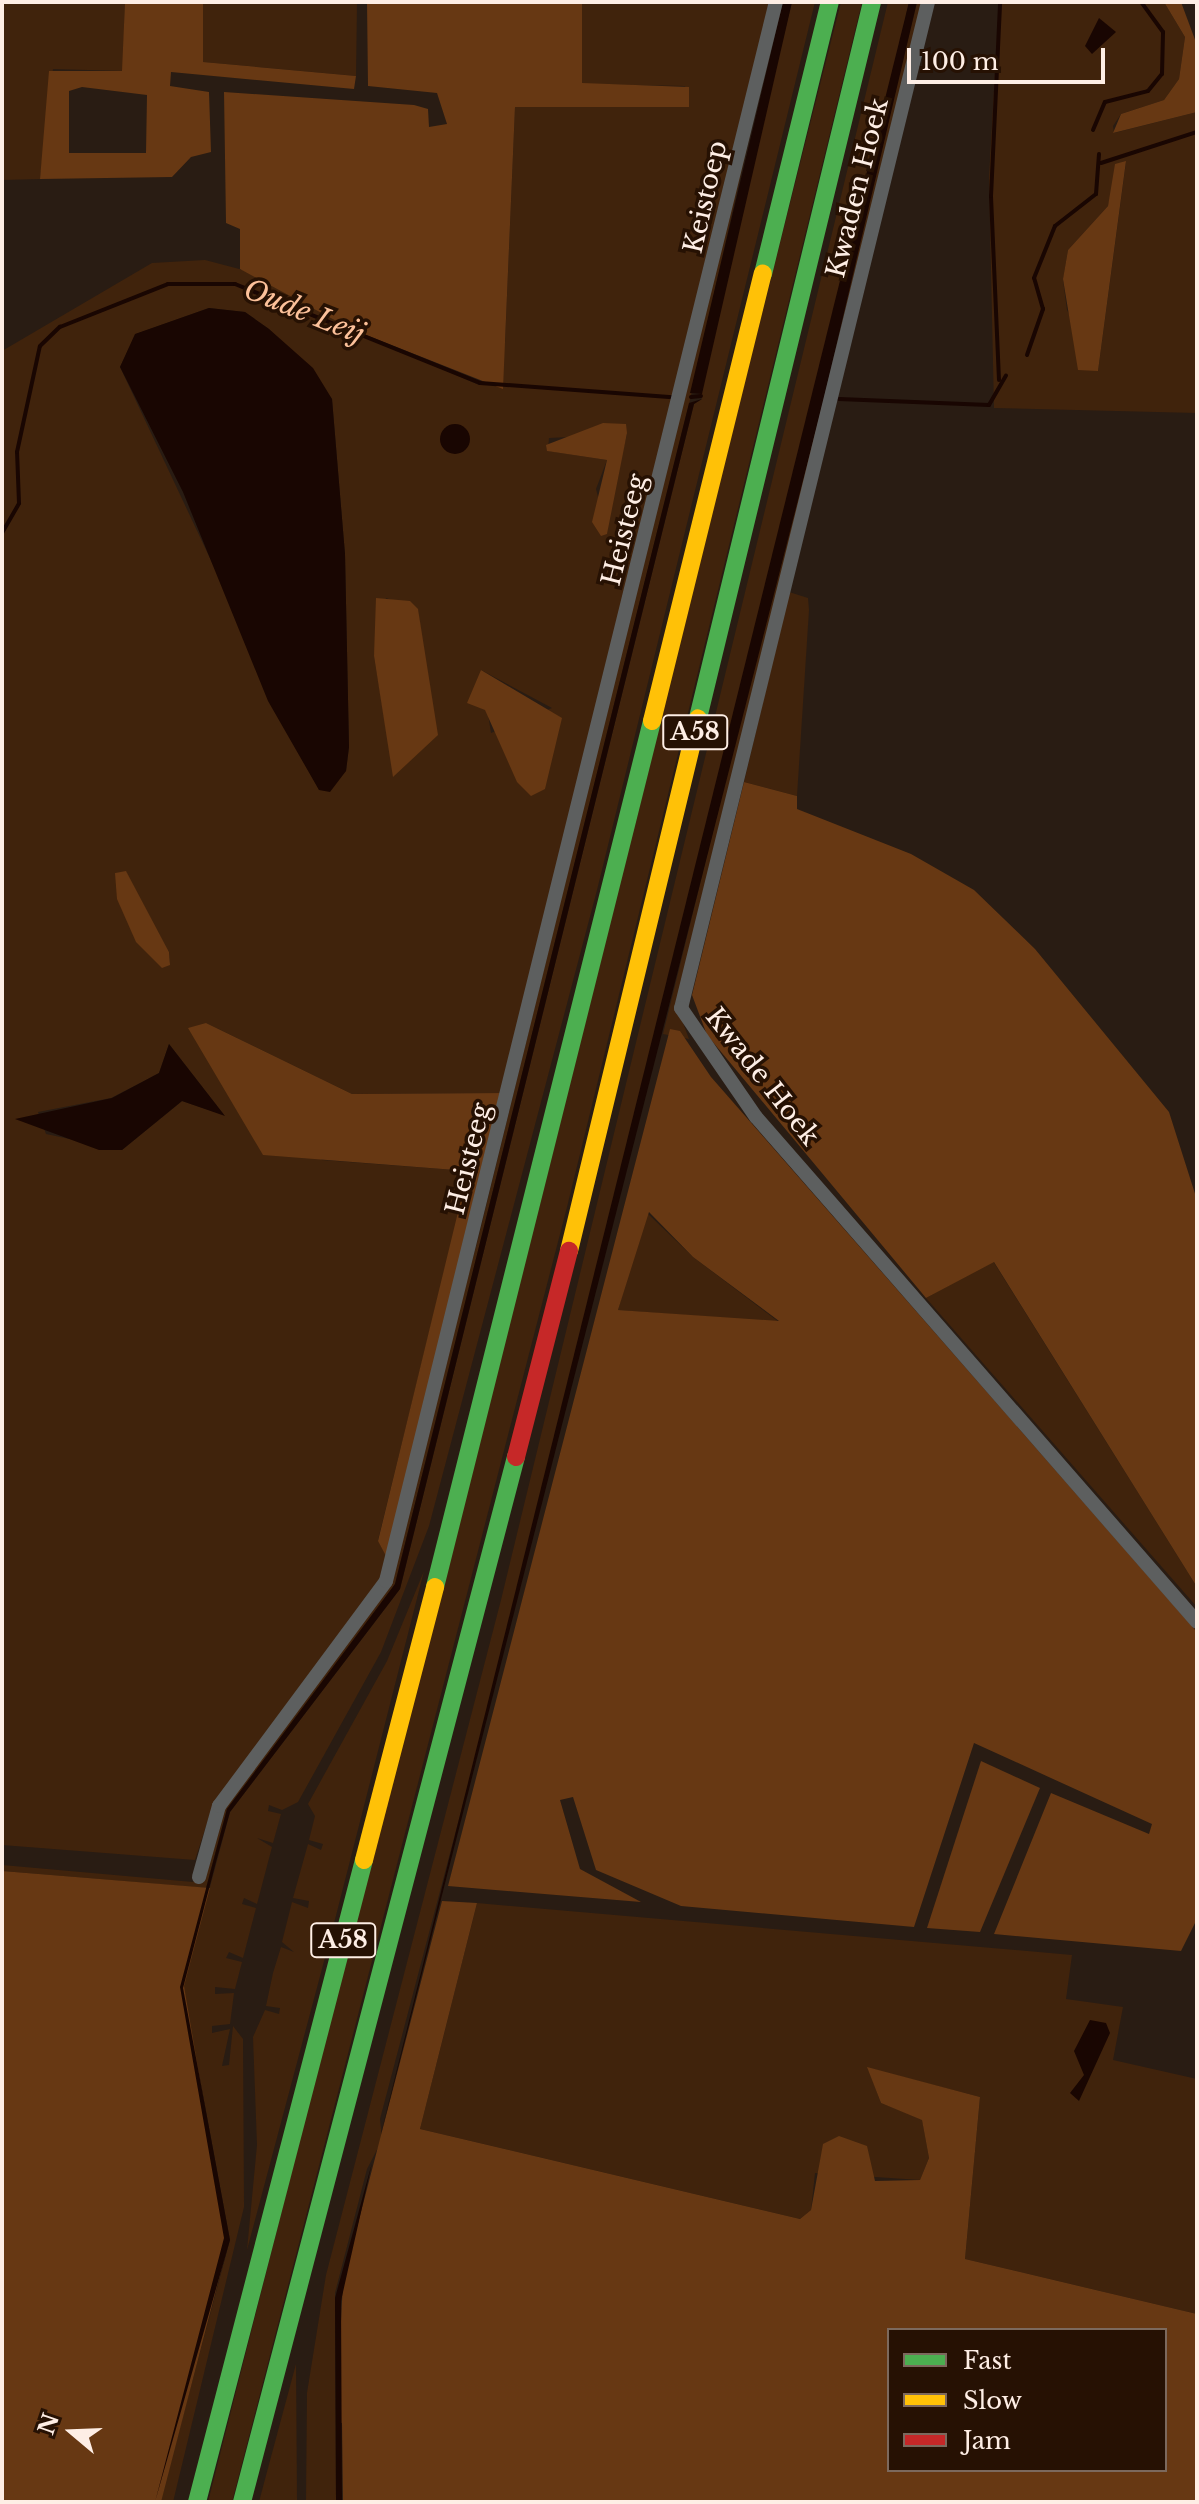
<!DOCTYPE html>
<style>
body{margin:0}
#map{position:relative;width:1199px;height:2504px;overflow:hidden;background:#291c13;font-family:"Libre Baskerville",serif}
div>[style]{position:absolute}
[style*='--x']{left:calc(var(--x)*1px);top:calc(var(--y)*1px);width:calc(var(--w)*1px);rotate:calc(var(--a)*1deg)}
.green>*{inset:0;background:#40230c}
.forest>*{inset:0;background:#673813}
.water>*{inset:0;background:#190602}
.round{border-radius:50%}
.stream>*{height:4px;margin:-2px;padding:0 2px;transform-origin:2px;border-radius:2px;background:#190602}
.street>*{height:14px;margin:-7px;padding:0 7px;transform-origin:7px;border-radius:7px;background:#5d5f5f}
.fast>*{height:18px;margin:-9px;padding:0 9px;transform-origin:9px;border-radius:9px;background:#4caf50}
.slow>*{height:18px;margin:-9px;padding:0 9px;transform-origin:9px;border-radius:9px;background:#ffc107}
.jam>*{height:18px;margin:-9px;padding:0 9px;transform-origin:9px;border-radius:9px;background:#c62828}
span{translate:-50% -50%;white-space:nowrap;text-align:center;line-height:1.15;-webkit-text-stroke:7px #261103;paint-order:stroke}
.shield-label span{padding:2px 6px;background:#261103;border:2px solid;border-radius:6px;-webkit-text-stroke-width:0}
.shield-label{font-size:24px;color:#feeee5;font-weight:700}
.street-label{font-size:26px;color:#feeee5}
.water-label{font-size:28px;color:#fcc19a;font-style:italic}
.frame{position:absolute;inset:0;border:4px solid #feeee5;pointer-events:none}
.legend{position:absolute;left:887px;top:2328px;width:280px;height:144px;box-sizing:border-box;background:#261103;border:2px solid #7c695d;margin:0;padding:10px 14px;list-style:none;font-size:24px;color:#feeee5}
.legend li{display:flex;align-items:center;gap:16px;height:40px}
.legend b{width:40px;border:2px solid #7c695d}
.north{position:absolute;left:32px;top:2392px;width:80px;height:80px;-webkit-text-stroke:6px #261103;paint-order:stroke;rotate:289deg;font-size:22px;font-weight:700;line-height:32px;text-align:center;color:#feeee5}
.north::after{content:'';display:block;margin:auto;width:28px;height:36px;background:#feeee5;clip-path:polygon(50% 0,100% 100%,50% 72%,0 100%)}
.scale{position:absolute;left:907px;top:48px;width:198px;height:36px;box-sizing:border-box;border:4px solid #feeee5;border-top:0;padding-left:10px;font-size:24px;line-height:28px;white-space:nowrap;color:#feeee5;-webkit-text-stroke:6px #261103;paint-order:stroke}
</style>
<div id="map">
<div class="green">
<div style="clip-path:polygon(2px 2px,125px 2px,123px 71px,53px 69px,40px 179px,2px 180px)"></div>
<div style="clip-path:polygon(203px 2px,357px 2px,356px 76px,203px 62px)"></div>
<div style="clip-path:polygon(evenodd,582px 2px,771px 2px,505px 1093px,352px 1094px,206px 1023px,322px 1160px,469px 1171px,378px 1540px,387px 1558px,381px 1582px,212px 1808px,195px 1860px,2px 1845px,2px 351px,152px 263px,205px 260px,243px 270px,351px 329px,479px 385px,505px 343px,515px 107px,689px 107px,685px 86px,582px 84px,582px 2px,209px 308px,245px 312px,269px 329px,332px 399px,345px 554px,349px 747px,346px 771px,319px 790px,120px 367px,136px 334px,209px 308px,582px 2px,627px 434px,611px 499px,607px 533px,596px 489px,607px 460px,548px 451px,549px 438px,627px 434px,582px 2px,386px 598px,418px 610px,427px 682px,394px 776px,374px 656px,386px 598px,582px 2px,481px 670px,552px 708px,491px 733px,481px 670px,582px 2px,126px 872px,169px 952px,170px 964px,115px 873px,126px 872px,582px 2px,169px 1044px,224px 1115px,182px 1101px,122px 1150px,46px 1134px,38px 1112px,111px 1098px,142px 1082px,159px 1073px,169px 1044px)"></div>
<div style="clip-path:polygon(780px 2px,690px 400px,394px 1588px,227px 1809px,206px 1888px,2px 1871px,2px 1865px,193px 1882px,220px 1814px,382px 1597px,478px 1239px)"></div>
<div style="clip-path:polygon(792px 2px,815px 2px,597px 890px,429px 1526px,381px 1652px,298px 1802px,282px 1810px,269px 1805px,268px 1811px,281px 1814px,273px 1843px,257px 1838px,272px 1847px,257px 1904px,244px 1898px,242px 1904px,256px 1908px,243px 1958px,229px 1952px,226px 1958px,242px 1962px,235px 1989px,215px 1987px,215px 1994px,234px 1993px,230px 2024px,212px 2026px,212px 2033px,230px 2029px,222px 2066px,229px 2065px,233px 2026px,243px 2039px,244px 2207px,173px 2502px,160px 2502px,230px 2240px,183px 1988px,230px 1812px,400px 1589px,694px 404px,702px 399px,697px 389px)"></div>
<div style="clip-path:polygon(841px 2px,862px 2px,567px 1207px,232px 2502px,208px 2502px)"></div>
<div style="clip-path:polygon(888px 2px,909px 2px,872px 165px,523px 1576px,380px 2119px,382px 2140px,367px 2169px,335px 2293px,336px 2502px,306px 2502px,307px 2393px,326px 2275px,501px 1600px)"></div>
<div style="clip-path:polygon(917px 2px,924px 2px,823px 396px,837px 326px)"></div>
<div style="clip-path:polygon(evenodd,999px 2px,1164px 2px,1185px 37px,1179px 79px,1164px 100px,1121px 114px,1113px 126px,1114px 133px,1197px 112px,1197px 413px,994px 408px,989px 178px,999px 2px,1126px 162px,1114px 252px,1098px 371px,1067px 310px,1063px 280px,1068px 250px,1108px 206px,1116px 172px,1126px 162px)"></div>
<div style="clip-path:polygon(826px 401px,677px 1007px,689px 1039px,663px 1034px,818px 406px)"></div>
<div style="clip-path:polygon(789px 592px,808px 598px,809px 610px,797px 796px,744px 782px)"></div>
<div style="clip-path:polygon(645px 1211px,693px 1257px,779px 1322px,618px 1310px)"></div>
<div style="clip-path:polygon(993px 1261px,1197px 1587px,1197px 1607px,926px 1298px)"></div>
<div style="clip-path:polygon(424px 1571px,331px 1935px,247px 2250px,257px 2145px,253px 2037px,265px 2010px,279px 2014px,280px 2008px,266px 2006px,273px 1973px,281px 1947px,294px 1952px,282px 1942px,292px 1902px,308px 1908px,309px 1901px,293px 1898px,308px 1844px,321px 1850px,323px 1844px,309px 1840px,315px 1816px,308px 1804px,387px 1661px)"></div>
<div style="clip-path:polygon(477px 1903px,1072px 1955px,1066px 1999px,1123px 2007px,1113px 2060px,1197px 2079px,1197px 2314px,965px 2259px,980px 2097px,868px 2068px,881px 2103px,922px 2119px,929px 2158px,920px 2180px,815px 2173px,811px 2210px,800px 2219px,420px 2129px)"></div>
<div style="clip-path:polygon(296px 2364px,297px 2502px,259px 2502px,264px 2483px)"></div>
</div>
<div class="forest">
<div style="clip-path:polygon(evenodd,125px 2px,203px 2px,203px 62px,356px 76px,354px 89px,171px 72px,170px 86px,209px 92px,211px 152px,191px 157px,172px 177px,40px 179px,49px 71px,122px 71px,125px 2px,82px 87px,147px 95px,146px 153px,69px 153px,69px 91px,82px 87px)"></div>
<div style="clip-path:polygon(367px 2px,582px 2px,582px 83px,689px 87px,689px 107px,515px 107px,503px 389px,351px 329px,240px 269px,240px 229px,226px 223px,224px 92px,414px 105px,428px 109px,429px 127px,447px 124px,437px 93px,368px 86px)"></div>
<div style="clip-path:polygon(1164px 2px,1181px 2px,1197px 45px,1197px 112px,1113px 133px,1121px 114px,1164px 100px,1179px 79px,1185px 37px)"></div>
<div style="clip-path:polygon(1126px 161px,1098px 371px,1078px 370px,1063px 279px,1068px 250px,1108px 206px,1115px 164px)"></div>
<div style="clip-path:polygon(603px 423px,626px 424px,627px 433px,607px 534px,601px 536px,592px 522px,607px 460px,547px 451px,546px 445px)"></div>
<div style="clip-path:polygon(376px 598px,410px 601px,418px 609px,438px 735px,393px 777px,374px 656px)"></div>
<div style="clip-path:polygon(481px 670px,562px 718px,545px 789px,531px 796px,517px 782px,485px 710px,467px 703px)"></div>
<div style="clip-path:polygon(744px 782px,797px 796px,797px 809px,911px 854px,974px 890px,1035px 949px,1169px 1112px,1197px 1200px,1197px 1587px,994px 1262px,926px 1298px,707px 1035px,692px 995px)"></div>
<div style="clip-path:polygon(126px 871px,169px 952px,170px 965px,162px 968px,136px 942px,117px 899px,115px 873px)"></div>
<div style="clip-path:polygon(206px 1023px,352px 1094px,505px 1093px,387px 1558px,378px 1541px,468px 1171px,263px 1155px,188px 1028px)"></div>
<div style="clip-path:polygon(evenodd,670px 1029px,680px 1031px,711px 1077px,1197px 1632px,1197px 1919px,1181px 1951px,994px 1934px,1051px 1793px,1149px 1834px,1152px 1824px,974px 1743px,914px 1927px,681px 1906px,596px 1870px,573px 1797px,560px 1800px,580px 1869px,641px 1902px,448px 1886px,670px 1029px,649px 1212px,693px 1257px,779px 1321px,618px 1310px,649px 1212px)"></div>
<div style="clip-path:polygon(981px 1761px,1040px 1788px,980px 1932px,927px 1928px)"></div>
<div style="clip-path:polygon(2px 1871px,210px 1888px,184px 1986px,228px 2244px,161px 2502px,2px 2502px)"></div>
<div style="clip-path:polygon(evenodd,442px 1901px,477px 1903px,420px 2129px,800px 2219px,811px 2210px,823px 2144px,839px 2136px,867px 2146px,875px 2181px,920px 2180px,929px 2158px,922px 2120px,881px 2103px,867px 2067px,980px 2097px,965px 2259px,1197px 2314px,1197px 2502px,343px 2502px,342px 2423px,336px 2422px,343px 2281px,442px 1901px,889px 2330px,1165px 2330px,1165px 2470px,889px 2470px,889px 2330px)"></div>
</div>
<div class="water">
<div style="clip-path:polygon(783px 2px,792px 2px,702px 394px,690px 393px)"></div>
<div style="clip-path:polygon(909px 2px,917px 2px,823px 402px,379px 2142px)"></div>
<div style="clip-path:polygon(1099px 18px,1116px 32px,1092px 54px,1085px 46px)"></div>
<div style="clip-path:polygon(209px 308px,245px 312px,269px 329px,313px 368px,332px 399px,345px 554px,349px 747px,346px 771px,330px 792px,319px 790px,268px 701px,183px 492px,120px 367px,135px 334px)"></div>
<div style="clip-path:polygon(702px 399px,694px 404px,400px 1589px,230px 1812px,216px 1862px,183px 1988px,230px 2240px,155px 2502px,224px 2238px,180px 1987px,227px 1809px,395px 1584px,689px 403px)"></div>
<div class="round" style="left:440px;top:424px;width:30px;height:30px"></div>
<div style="clip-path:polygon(169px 1044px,225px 1116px,182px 1101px,122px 1150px,99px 1150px,15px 1119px,112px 1098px,159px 1073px)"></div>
<div style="clip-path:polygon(1090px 2020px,1106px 2023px,1110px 2033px,1079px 2101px,1070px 2093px,1084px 2075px,1074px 2051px)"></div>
<div style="clip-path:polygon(372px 2163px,341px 2301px,342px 2502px,336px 2502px,335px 2298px)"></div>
</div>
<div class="stream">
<div style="--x:1093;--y:130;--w:30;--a:-67"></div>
<div style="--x:1105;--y:102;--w:44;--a:-14.3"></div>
<div style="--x:1148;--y:91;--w:22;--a:-51"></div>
<div style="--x:1162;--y:74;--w:42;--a:-88.6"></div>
<div style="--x:1163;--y:32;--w:37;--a:-126"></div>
<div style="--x:1101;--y:163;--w:101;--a:-17.9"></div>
<div style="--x:1027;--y:355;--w:49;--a:-70.8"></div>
<div style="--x:1043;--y:309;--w:32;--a:-106"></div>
<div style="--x:1034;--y:278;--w:56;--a:-68"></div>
<div style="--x:1055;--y:226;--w:52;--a:-38"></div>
<div style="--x:1096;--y:194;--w:40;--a:-85.7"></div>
<div style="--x:999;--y:380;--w:184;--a:-92.5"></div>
<div style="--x:991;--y:196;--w:194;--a:-87.3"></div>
<div style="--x:691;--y:397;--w:10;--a:-6"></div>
<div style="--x:839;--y:399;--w:150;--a:2.3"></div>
<div style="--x:989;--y:405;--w:34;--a:-60"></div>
<div style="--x:2;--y:533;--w:34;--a:-60"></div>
<div style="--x:19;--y:503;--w:51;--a:-92.2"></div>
<div style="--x:17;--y:452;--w:108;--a:-77.8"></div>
<div style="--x:40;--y:346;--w:28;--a:-44"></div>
<div style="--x:60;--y:327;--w:116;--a:-21.7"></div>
<div style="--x:168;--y:284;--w:67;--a:0"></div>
<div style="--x:235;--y:284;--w:264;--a:22"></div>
<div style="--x:480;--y:383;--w:193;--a:4.2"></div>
</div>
<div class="street">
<div style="--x:928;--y:2;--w:1036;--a:103.79"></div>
<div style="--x:681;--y:1008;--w:132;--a:55.5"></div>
<div style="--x:756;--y:1117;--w:670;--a:48.87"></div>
<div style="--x:199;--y:1877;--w:74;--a:-74.3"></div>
<div style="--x:219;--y:1806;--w:280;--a:-53.4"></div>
<div style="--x:386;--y:1581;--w:1626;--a:-76.13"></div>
</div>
<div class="fast">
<div style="--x:763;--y:274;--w:280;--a:-76.2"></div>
<div style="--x:698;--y:718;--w:737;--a:-76.34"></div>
<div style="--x:435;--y:1587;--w:893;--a:-75.93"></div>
<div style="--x:197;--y:2502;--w:663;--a:-75.42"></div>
<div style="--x:242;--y:2502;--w:1080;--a:-75.31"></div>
</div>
<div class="slow">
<div style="--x:652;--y:721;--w:461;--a:-76.1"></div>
<div style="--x:569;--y:1251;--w:548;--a:-76.39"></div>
<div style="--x:364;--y:1860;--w:282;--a:-75.4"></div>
</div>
<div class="jam">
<div style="--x:516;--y:1457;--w:213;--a:-75.6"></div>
</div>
<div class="shield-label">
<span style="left:695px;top:732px">A58</span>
<span style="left:343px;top:1940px">A58</span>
</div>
<div class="street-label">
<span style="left:858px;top:188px;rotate:-76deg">Kwaden Hoek</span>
<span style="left:706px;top:197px;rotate:-77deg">Keistoep</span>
<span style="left:625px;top:530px;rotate:-76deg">Heisteeg</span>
<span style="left:762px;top:1077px;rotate:52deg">Kwade Hoek</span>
<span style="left:469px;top:1159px;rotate:-76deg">Heisteeg</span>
</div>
<div class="water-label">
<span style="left:304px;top:312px;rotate:22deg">Oude Leij</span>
</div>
<div class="frame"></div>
<ul class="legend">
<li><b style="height:10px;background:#4caf50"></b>Fast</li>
<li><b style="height:10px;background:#ffc107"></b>Slow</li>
<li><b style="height:10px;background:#c62828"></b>Jam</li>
</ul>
<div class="north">N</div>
<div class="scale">100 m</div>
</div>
